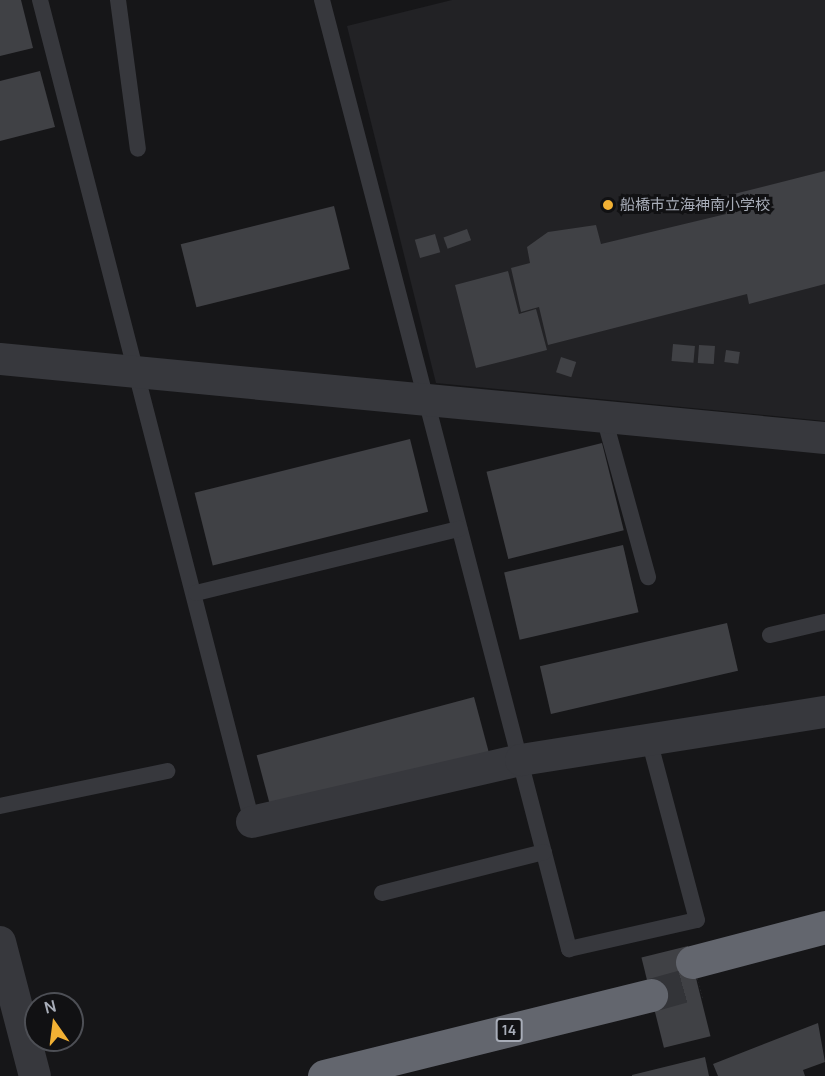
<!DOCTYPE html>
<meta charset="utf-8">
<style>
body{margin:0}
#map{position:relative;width:825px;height:1076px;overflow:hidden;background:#161618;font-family:Manrope,"Noto Sans JP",sans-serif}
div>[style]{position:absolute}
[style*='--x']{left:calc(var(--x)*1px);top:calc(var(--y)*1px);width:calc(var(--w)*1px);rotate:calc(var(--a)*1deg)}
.built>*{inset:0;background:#222225}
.building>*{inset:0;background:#404145;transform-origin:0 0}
.highway-tunnel>*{height:33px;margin-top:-16.5px;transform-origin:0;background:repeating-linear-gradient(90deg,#333438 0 33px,transparent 0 49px)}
.lane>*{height:16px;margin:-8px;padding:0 8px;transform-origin:8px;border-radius:8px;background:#37383d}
.street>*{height:32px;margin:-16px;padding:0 16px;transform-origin:16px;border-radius:16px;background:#37383d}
.highway>*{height:33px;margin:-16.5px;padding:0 16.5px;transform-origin:16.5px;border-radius:16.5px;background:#63666e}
.dots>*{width:16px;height:16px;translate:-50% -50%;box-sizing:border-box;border:3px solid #111113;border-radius:50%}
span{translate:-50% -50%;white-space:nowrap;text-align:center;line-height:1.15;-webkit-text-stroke:6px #111113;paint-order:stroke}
.shield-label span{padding:2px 4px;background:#111113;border:2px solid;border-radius:4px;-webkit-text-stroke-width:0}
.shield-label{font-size:14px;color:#a8adb8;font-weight:700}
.poi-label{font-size:15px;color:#a8adb8}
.left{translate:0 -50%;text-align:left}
.north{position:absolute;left:24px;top:992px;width:60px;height:60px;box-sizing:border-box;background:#111113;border:2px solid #4d4f55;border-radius:50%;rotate:346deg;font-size:16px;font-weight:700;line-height:24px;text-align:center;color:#a8adb8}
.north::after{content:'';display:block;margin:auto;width:21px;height:27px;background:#f2b134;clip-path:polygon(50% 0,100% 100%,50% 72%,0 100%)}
</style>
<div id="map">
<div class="built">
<div style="clip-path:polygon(452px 0,825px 0,825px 421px,436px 383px,347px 26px)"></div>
</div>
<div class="building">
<div style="clip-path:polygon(0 0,21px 0,33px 48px,0 56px)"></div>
<div style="clip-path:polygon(40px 71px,55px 127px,0 141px,0 81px)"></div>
<div style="clip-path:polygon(825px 171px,825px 284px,749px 304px,747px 294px,548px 345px,539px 307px,521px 312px,511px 268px,530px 263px,527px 247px,548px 232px,596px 225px,601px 244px,726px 214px,722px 197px)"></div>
<div style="left:334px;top:206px;width:65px;height:158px;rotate:76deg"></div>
<div style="left:467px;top:229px;width:12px;height:25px;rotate:70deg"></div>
<div style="left:435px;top:234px;width:19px;height:21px;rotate:74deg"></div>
<div style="clip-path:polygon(508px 271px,519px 314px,536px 309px,547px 350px,476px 368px,455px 285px)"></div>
<div style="left:673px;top:344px;width:22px;height:17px;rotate:5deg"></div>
<div style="left:699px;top:345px;width:16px;height:18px;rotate:4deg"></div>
<div style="left:726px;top:350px;width:14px;height:12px;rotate:8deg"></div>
<div style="left:561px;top:357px;width:16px;height:16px;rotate:18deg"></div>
<div style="left:410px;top:439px;width:75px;height:222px;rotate:76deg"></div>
<div style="left:602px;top:443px;width:90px;height:119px;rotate:76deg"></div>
<div style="left:623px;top:545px;width:69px;height:122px;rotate:77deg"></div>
<div style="left:727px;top:623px;width:49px;height:192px;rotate:77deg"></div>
<div style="left:474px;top:697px;width:60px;height:225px;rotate:75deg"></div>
<div style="left:688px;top:946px;width:93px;height:48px;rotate:76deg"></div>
<div style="clip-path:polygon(818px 1023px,825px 1062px,803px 1070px,805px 1076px,718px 1076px,713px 1064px)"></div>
<div style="clip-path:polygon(705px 1057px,709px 1076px,632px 1076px,632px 1075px)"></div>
</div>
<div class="highway-tunnel">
<div style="--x:651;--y:995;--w:49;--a:-15.5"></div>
</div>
<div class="lane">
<div style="--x:40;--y:0;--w:849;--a:75.54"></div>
<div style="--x:118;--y:0;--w:150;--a:82.4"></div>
<div style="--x:322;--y:0;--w:981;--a:75.41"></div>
<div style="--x:569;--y:949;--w:131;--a:-12.8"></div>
<div style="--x:697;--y:920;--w:186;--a:-104.9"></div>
<div style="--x:605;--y:421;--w:162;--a:74.6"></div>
<div style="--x:196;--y:593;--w:271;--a:-13.7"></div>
<div style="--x:770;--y:635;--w:57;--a:-13.3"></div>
<div style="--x:0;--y:806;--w:171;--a:-11.8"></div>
<div style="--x:382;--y:893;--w:167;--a:-14.2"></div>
</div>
<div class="street">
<div style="--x:0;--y:359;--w:829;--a:5.47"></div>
<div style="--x:252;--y:822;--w:276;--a:-13"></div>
<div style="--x:521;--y:760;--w:308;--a:-9"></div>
<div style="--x:0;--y:942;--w:138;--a:75.4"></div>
</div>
<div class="highway">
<div style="--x:692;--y:962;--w:138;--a:-14.7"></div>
<div style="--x:324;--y:1076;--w:337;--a:-13.9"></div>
</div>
<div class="dots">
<div style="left:608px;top:205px;background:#f2b134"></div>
</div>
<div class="shield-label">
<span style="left:509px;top:1030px">14</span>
</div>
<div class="poi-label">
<span class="left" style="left:620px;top:205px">船橋市立海神南小学校</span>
</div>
<div class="north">N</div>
</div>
